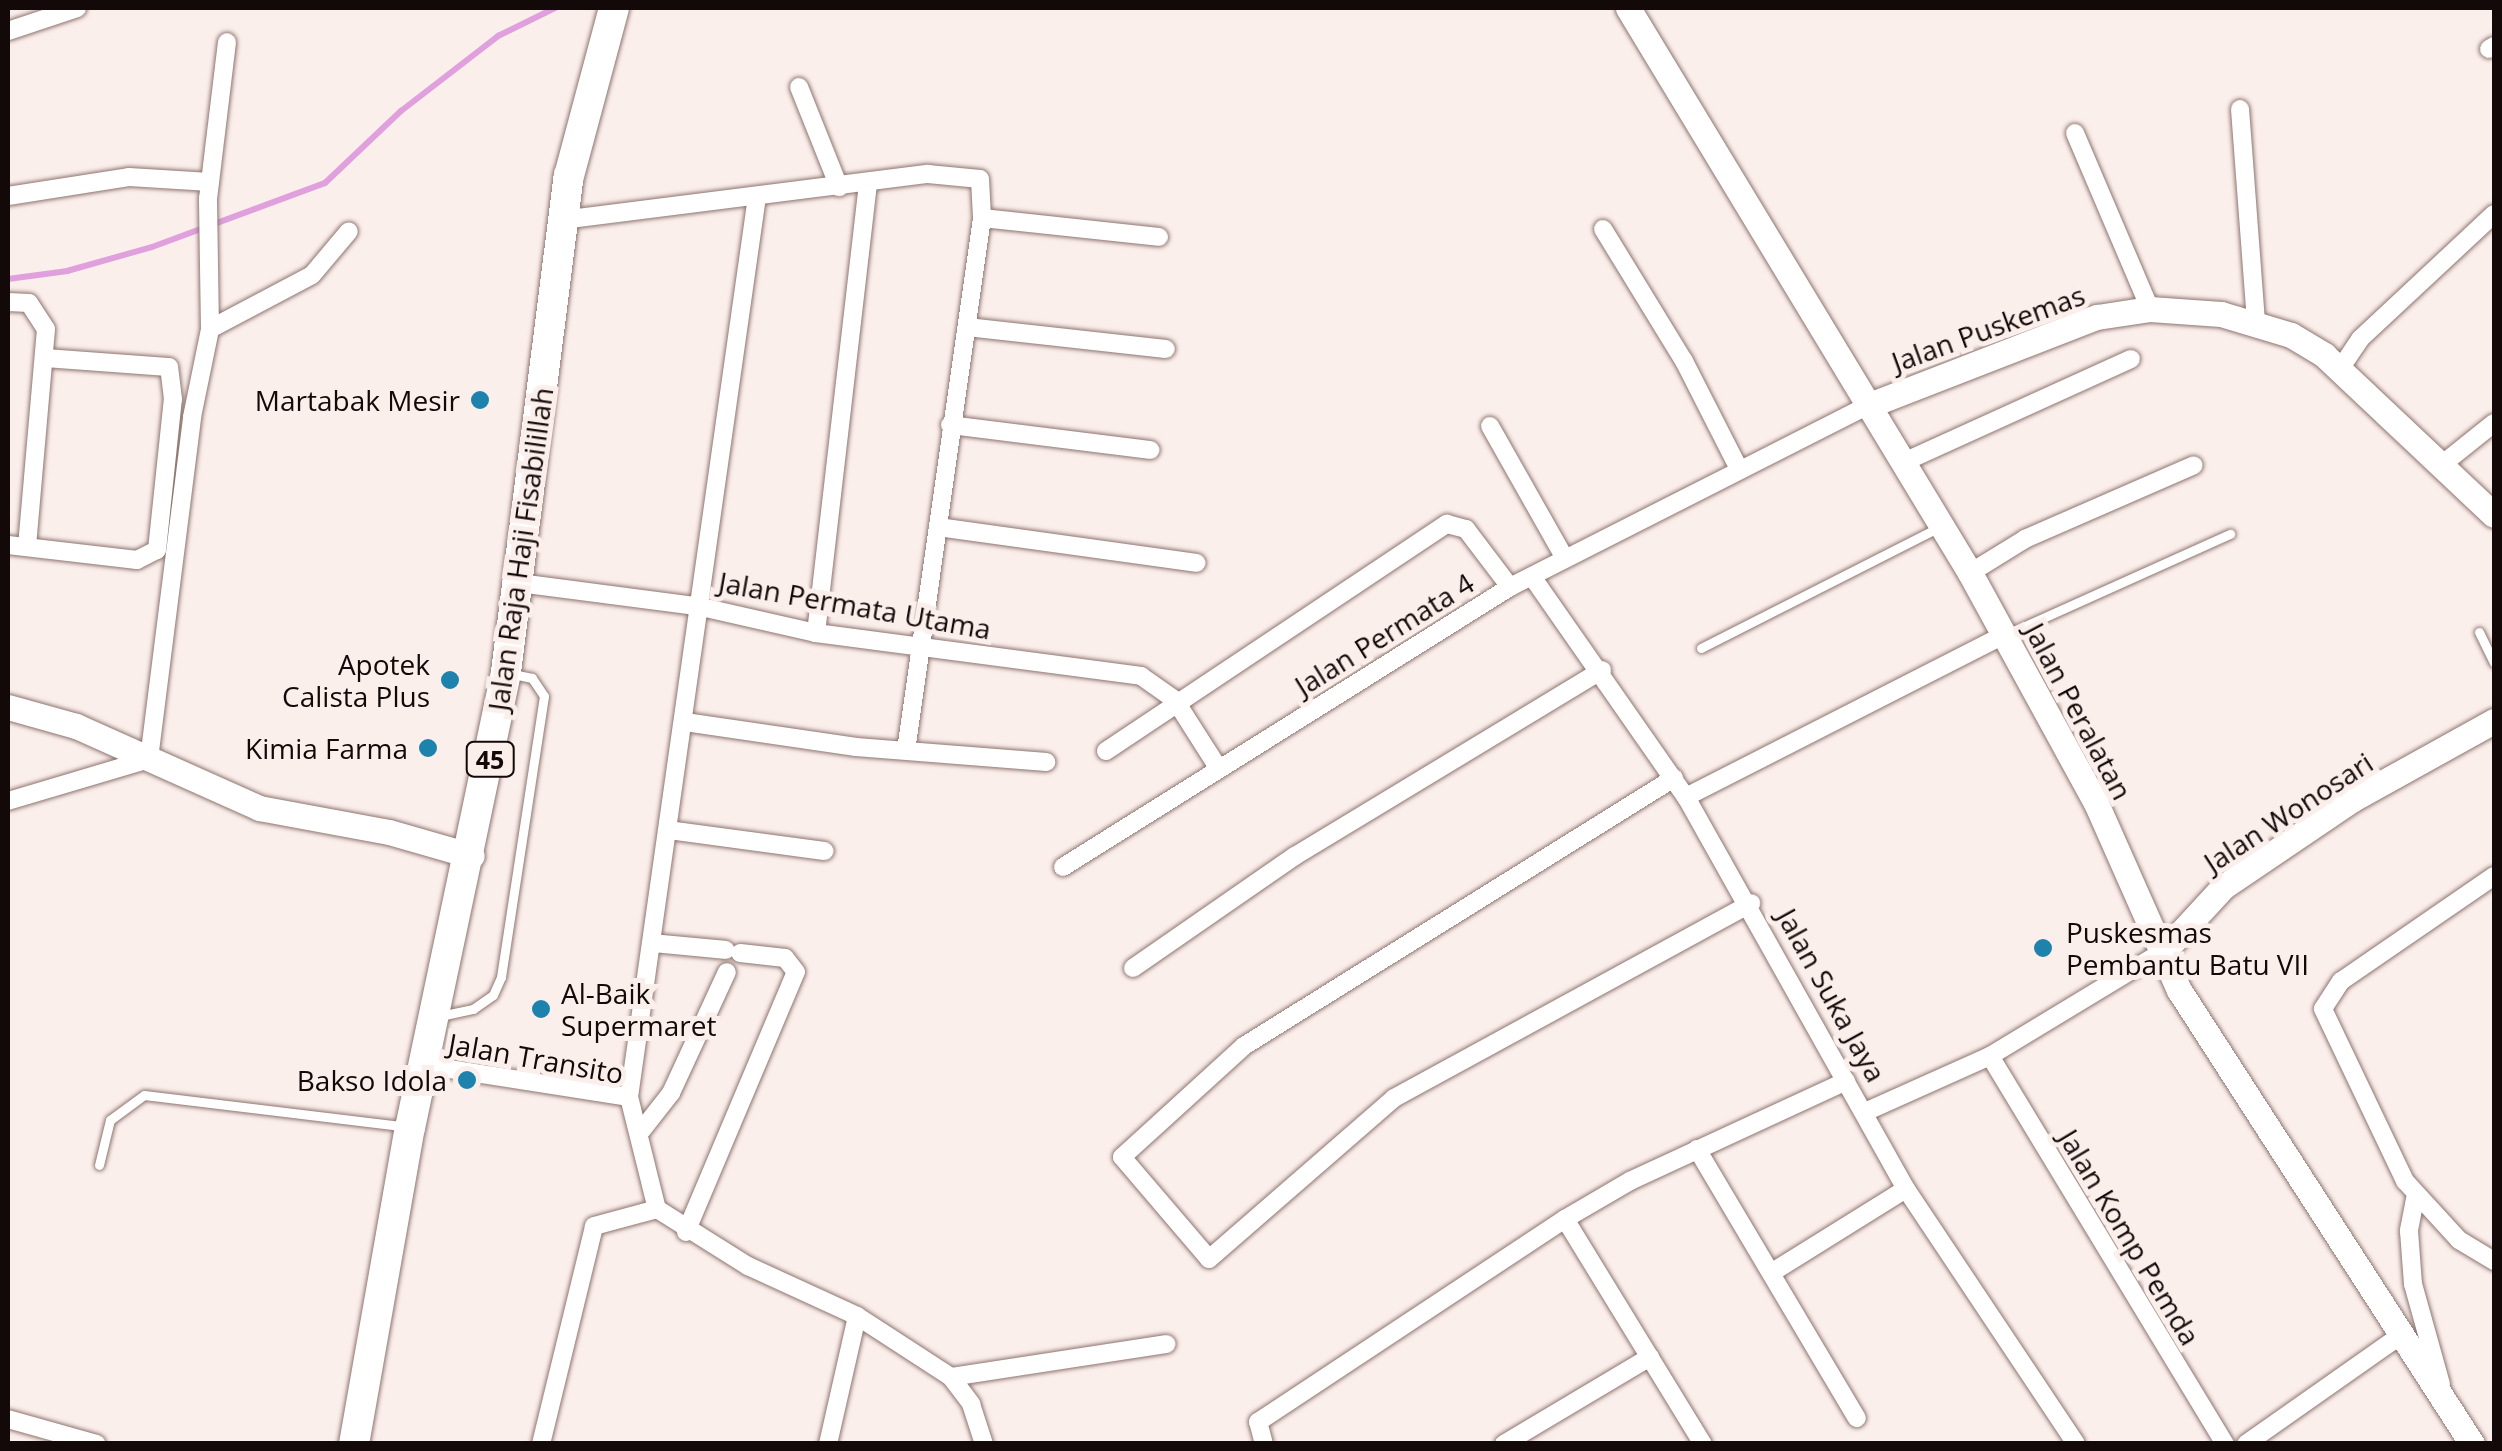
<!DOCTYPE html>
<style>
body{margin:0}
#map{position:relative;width:2502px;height:1451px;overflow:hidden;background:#fbefec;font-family:"Open Sans",sans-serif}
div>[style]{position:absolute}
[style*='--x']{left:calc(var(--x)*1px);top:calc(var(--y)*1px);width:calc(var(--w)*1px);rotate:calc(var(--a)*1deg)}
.stream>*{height:6px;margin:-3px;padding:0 3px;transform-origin:3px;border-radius:3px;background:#e0a0dd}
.roads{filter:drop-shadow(0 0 2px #8e746e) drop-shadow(0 0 2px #8e746e)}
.lane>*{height:9px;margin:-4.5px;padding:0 4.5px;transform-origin:4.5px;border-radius:4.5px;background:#fff}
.street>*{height:18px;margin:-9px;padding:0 9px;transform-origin:9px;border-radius:9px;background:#fff}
.secondary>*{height:25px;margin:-12.5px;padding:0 12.5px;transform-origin:12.5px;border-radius:12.5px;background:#fff}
.primary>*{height:30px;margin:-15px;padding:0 15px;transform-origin:15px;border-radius:15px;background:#fff}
.dots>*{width:28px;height:28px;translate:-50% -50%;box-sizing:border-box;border:5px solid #fbefec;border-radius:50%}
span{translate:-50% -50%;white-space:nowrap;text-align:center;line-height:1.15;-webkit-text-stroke:10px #fbefec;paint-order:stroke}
.shield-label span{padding:2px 8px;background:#fbefec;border:2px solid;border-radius:8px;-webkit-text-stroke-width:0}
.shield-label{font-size:25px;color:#120908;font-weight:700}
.street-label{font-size:28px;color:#120908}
.poi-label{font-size:28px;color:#120908}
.right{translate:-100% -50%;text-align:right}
.left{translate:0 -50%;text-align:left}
.frame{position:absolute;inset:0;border:10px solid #120908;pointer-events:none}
</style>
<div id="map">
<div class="stream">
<div style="--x:8;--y:279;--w:60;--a:-7.7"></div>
<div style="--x:67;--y:271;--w:88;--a:-15.8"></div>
<div style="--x:152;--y:247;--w:184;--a:-20.3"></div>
<div style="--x:325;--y:183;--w:105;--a:-43.5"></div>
<div style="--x:401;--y:111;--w:123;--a:-37.7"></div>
<div style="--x:498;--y:36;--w:64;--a:-26.2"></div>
</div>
<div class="roads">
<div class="lane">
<div style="--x:2479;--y:632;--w:34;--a:64"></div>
<div style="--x:2005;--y:635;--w:247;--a:-24.2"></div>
<div style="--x:1701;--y:648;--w:268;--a:-26.9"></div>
<div style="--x:440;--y:1016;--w:34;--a:-12"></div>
<div style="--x:473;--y:1009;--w:24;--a:-35"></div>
<div style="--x:493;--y:995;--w:20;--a:-66"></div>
<div style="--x:501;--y:977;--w:284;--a:-81.3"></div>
<div style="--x:544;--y:696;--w:22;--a:-124"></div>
<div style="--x:532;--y:678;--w:19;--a:-168"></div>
<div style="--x:99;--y:1165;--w:46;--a:-76.3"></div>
<div style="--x:110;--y:1120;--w:42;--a:-36.3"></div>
<div style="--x:144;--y:1095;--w:265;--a:6.9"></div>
</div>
<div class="street">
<div style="--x:8;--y:31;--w:73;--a:-18.4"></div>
<div style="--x:2489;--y:49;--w:6;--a:-31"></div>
<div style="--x:799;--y:87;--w:108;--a:68.2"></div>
<div style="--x:2240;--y:109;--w:214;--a:85.7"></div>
<div style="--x:2075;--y:133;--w:191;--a:66.9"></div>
<div style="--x:8;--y:196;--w:122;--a:-8.9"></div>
<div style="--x:129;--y:177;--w:81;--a:3.5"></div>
<div style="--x:982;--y:218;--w:178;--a:6.1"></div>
<div style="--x:562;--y:220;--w:369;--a:-7.2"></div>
<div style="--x:928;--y:174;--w:52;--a:5.5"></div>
<div style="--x:980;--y:179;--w:39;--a:87"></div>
<div style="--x:982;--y:218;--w:538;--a:98.12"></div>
<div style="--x:1603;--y:229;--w:155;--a:58.5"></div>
<div style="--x:1684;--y:361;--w:121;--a:63"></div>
<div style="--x:8;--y:302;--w:21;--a:3"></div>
<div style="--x:29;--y:303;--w:31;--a:57"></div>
<div style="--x:46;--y:329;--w:218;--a:95"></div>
<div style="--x:967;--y:327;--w:200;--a:6.3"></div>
<div style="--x:210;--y:329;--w:115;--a:-27.9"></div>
<div style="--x:312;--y:275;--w:57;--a:-49.9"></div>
<div style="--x:2340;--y:369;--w:36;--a:-56"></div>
<div style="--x:2360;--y:339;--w:183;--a:-43"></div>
<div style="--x:950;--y:425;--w:202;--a:7.1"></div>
<div style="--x:1490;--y:426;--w:150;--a:60.5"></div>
<div style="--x:1906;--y:461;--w:247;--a:-24.4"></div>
<div style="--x:2444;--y:463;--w:64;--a:-38.7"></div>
<div style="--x:938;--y:527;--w:261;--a:7.9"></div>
<div style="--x:8;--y:545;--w:130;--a:6.6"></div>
<div style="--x:137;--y:560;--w:22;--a:-27"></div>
<div style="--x:157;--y:550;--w:152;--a:-84"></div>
<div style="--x:173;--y:399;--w:32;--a:-97"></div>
<div style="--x:169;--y:367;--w:122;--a:-175.8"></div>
<div style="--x:1970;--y:573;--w:65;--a:-31.7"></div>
<div style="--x:2025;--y:539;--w:184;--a:-23.6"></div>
<div style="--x:1533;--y:578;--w:267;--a:55.1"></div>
<div style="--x:1686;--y:797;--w:450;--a:60.7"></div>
<div style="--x:1906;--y:1189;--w:306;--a:56.3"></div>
<div style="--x:519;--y:583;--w:179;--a:7.4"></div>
<div style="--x:697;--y:606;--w:122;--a:12.8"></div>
<div style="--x:816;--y:633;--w:328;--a:7.5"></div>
<div style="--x:1141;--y:676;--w:42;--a:35.2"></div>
<div style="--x:1175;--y:700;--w:82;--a:57.5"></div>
<div style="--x:816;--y:633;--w:453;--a:-83.4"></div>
<div style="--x:685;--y:722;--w:173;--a:8.3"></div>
<div style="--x:856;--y:747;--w:191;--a:4.5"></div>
<div style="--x:1106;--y:751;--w:410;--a:-33.7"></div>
<div style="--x:1447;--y:524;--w:20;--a:15"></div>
<div style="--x:1466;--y:529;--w:73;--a:52.8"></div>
<div style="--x:1674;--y:778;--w:507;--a:148.07"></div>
<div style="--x:1244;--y:1046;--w:165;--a:137.7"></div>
<div style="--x:1122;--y:1157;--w:134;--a:49.5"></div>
<div style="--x:1209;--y:1259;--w:245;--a:-41"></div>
<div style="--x:1394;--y:1098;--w:407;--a:-28.6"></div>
<div style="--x:1686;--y:797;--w:357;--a:-27"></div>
<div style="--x:8;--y:801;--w:147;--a:-16.6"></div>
<div style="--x:149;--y:759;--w:345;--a:-82.8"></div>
<div style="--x:192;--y:417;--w:90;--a:-78.4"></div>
<div style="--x:210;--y:329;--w:130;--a:-90.9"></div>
<div style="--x:208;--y:199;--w:158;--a:-83.1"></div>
<div style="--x:669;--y:830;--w:157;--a:7.7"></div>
<div style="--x:1063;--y:867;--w:527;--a:-32.06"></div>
<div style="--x:1510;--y:587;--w:400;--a:-26.9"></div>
<div style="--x:2494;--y:876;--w:186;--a:145.5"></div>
<div style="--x:2341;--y:981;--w:33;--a:123"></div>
<div style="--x:2323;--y:1009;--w:191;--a:64.5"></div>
<div style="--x:2405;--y:1181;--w:80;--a:47.5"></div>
<div style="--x:2459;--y:1240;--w:41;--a:31"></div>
<div style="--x:652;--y:943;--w:74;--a:5.4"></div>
<div style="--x:1133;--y:968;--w:197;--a:-34.7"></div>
<div style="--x:1295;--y:856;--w:359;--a:-31.2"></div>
<div style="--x:1990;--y:1056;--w:454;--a:58.8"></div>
<div style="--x:424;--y:1065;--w:207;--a:8.9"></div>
<div style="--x:629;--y:1097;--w:115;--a:76"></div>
<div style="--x:657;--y:1209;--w:107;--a:32.1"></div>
<div style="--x:748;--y:1266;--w:120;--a:24.6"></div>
<div style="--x:857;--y:1316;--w:112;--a:33"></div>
<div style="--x:951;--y:1377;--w:34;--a:53"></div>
<div style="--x:971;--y:1404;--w:42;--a:72"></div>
<div style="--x:629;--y:1097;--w:910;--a:-81.91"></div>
<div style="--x:1865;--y:1112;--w:137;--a:-24.1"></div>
<div style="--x:1990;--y:1056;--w:205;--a:-31.2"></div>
<div style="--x:642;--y:1130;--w:47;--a:-51.9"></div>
<div style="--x:671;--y:1093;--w:133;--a:-65.2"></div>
<div style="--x:1697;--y:1149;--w:313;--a:59.3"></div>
<div style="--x:2416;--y:1194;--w:38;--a:101"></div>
<div style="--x:2409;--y:1231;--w:53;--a:85.7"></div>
<div style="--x:2413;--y:1284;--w:104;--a:74.4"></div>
<div style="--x:1565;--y:1219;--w:264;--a:58.5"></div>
<div style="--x:686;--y:1232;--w:282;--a:-67.1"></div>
<div style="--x:796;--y:972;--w:18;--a:-128"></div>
<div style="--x:785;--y:958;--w:45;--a:-173.7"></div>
<div style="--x:1771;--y:1273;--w:159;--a:-31.9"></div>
<div style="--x:951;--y:1377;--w:218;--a:-8.7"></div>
<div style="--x:8;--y:1419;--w:92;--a:15.7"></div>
<div style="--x:541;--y:1444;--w:224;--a:-76.3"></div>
<div style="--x:594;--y:1226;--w:65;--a:-15.1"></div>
<div style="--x:828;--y:1444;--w:131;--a:-77.2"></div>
<div style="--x:1264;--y:1444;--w:23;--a:-105"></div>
<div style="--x:1258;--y:1422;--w:368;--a:-33.5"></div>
<div style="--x:1565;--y:1219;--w:75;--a:-30.3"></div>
<div style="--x:1630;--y:1181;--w:238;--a:-24.8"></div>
<div style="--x:1504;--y:1444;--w:170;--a:-30.8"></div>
<div style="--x:2246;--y:1444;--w:189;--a:-35.1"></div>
</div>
<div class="secondary">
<div style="--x:1628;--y:8;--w:660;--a:58.81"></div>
<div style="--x:1970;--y:573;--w:262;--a:61.3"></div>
<div style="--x:2096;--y:803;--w:205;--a:66.1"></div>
<div style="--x:2179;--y:990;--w:540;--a:57.16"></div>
<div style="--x:1867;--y:406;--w:247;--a:-21.2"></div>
<div style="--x:2097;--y:317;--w:54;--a:-8.6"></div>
<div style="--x:2150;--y:309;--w:71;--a:4"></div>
<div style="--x:2221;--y:314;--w:73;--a:16.7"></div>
<div style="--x:2291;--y:335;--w:39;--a:31"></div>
<div style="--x:2324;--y:355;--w:233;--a:43.3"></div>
<div style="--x:8;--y:707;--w:71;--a:15.6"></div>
<div style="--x:76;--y:726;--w:201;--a:24.1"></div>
<div style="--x:259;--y:808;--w:132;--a:10.5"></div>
<div style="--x:389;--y:832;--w:86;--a:16.1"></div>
<div style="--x:2165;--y:950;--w:86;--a:-47.4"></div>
<div style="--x:2223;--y:887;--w:157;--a:-34.1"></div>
<div style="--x:2353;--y:799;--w:161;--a:-29"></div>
</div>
<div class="primary">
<div style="--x:354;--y:1444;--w:321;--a:-80"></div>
<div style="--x:410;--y:1128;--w:466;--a:-78.1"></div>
<div style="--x:506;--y:672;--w:500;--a:-82.8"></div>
<div style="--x:569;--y:176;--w:174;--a:-75"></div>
</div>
</div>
<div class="dots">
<div style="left:480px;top:400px;background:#1d82ac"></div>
<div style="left:450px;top:680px;background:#1d82ac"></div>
<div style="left:428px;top:748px;background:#1d82ac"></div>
<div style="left:2043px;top:948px;background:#1d82ac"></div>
<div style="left:541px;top:1009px;background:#1d82ac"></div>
<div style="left:467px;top:1080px;background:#1d82ac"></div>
</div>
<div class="shield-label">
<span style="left:490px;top:759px">45</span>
</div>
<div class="street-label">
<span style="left:1988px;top:328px;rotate:-20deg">Jalan Puskemas</span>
<span style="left:520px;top:549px;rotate:-82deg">Jalan Raja Haji Fisabilillah</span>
<span style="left:855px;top:605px;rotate:10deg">Jalan Permata Utama</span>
<span style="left:1384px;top:634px;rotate:-32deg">Jalan Permata 4</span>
<span style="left:2079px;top:711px;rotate:62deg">Jalan Peralatan</span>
<span style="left:2288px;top:812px;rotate:-33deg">Jalan Wonosari</span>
<span style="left:1832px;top:995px;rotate:61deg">Jalan Suka Jaya</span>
<span style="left:536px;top:1058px;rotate:10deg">Jalan Transito</span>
<span style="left:2130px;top:1237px;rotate:59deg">Jalan Komp Pemda</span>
</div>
<div class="poi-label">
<span class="right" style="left:460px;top:400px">Martabak Mesir</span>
<span class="right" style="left:430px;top:680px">Apotek<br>Calista Plus</span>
<span class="right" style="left:408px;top:748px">Kimia Farma</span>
<span class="left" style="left:2066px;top:948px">Puskesmas<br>Pembantu Batu VII</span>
<span class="left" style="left:561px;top:1009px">Al-Baik<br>Supermaret</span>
<span class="right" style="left:447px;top:1080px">Bakso Idola</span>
</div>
<div class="frame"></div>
</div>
